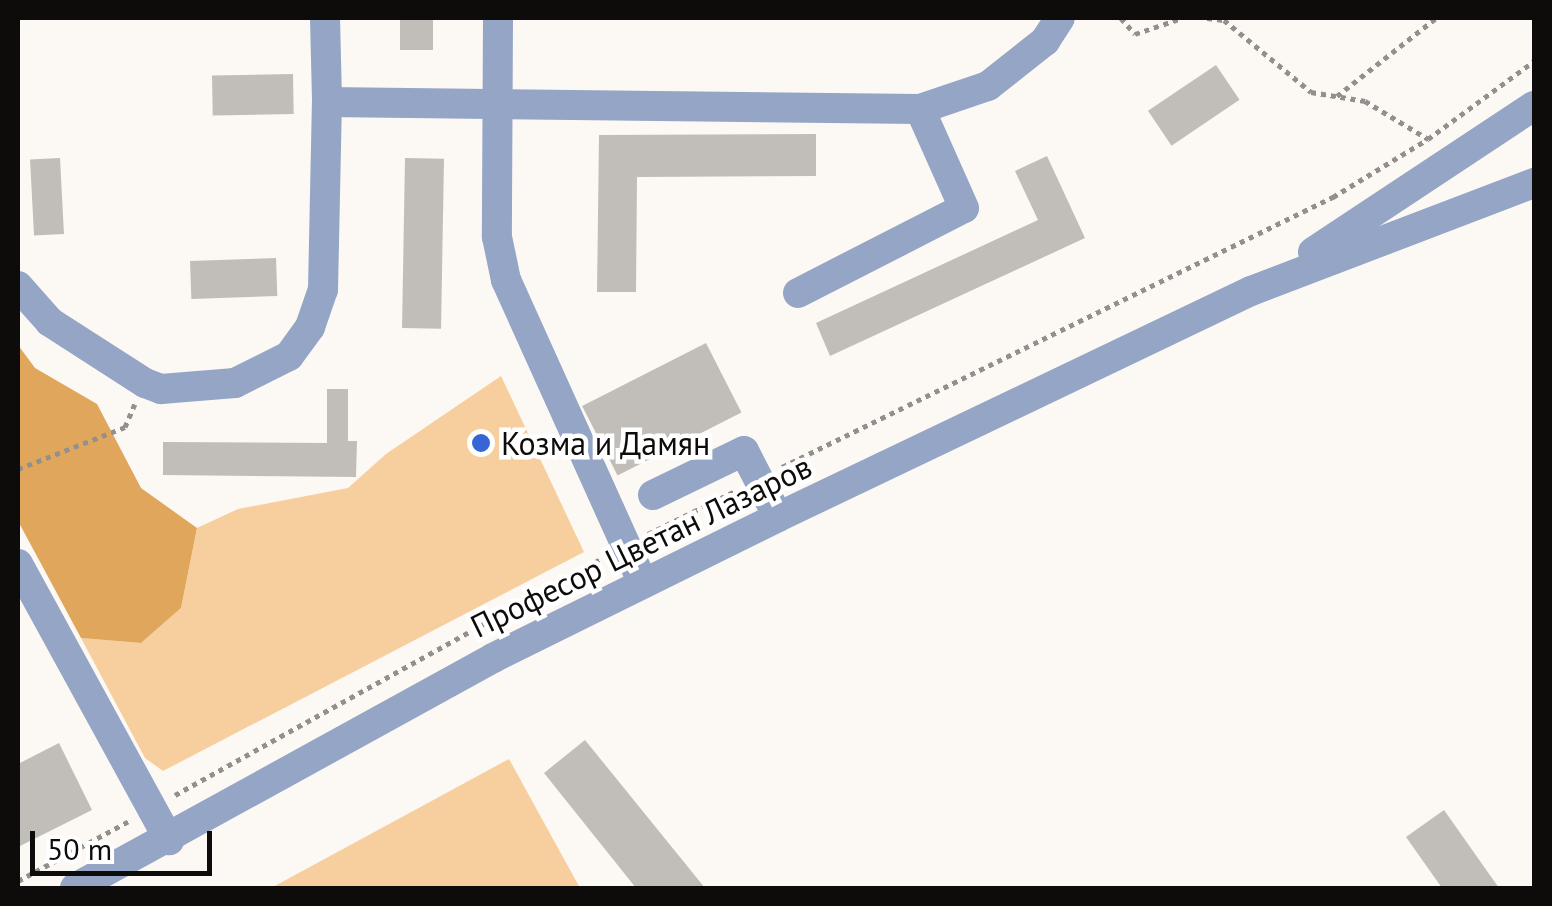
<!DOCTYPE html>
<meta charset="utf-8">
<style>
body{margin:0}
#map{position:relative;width:1552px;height:906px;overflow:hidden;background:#fcf8f4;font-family:"PT Sans",sans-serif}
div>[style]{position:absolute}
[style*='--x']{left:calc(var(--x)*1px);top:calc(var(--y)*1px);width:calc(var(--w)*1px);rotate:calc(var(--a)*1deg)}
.green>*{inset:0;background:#f7ce9e}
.forest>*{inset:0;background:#dfa65c}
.building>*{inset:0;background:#c1bdb8;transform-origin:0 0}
.path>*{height:5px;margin-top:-2.5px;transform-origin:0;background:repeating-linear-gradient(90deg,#928f8c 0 5px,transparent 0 10px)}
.minor>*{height:30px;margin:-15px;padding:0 15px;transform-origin:15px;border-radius:15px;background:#94a5c5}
.dots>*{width:28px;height:28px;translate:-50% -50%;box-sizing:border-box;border:5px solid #fff;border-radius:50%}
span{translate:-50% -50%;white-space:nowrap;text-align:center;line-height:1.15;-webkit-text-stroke:9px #fff;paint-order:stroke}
.poi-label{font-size:32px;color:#0d0c0b}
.left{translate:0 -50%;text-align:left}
.street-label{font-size:32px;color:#0d0c0b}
.frame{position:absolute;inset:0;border:20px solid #0d0c0b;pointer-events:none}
.scale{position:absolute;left:30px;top:831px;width:182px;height:45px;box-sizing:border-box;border:5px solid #0d0c0b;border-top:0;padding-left:12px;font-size:30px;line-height:35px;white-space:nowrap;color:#0d0c0b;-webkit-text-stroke:8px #fff;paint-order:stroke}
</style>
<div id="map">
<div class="green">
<div style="clip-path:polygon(501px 376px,584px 552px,163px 771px,145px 758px,81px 638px,141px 643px,181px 608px,197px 528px,238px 509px,348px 488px,386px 454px)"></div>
<div style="clip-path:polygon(509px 759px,580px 888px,271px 888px)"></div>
</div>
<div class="forest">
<div style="clip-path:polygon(18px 345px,35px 368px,97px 404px,141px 488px,197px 528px,181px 608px,141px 643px,81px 638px,18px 521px)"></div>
</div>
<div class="building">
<div style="left:400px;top:18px;width:33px;height:32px"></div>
<div style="left:1216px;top:65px;width:42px;height:82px;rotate:56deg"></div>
<div style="left:293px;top:74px;width:40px;height:81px;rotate:89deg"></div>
<div style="clip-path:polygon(816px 134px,816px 176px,637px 177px,636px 292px,597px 292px,599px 135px)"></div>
<div style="clip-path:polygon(1047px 156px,1085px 238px,830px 356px,816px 323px,1038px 220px,1015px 171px)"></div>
<div style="left:60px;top:158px;width:76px;height:30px;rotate:87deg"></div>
<div style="left:405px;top:158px;width:39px;height:170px;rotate:1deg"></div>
<div style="left:276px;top:258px;width:38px;height:86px;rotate:88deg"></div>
<div style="left:706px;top:343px;width:78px;height:139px;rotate:63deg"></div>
<div style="clip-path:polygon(327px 389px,348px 389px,348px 441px,357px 441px,356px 477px,163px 475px,163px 442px,327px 443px)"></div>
<div style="clip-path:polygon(585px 740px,705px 888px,636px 888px,544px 773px)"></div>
<div style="clip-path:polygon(59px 743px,92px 810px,18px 847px,18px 764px)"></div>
<div style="clip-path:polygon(1444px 810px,1499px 888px,1442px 888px,1406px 837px)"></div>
</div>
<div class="path">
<div style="--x:1121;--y:18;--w:21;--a:49"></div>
<div style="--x:1135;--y:34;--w:50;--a:-18.8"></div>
<div style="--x:1207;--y:18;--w:17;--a:7"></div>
<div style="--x:1224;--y:20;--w:113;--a:39.6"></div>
<div style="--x:1311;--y:92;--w:55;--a:9.5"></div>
<div style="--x:1365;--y:101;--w:74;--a:31.1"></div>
<div style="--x:1337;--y:96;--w:126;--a:-38.2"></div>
<div style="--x:782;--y:467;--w:614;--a:-26.11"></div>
<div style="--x:1333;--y:197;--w:111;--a:-31.4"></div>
<div style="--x:1428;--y:139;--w:132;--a:-36.3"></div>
<div style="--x:18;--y:469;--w:115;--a:-21.4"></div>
<div style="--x:125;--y:427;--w:25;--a:-67"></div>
<div style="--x:648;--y:534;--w:99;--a:-26.3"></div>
<div style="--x:175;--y:795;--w:489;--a:-29"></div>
<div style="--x:18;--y:881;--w:128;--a:-28.4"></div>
</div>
<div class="minor">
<div style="--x:325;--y:18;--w:84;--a:88.6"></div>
<div style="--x:498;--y:18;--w:219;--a:90.3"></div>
<div style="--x:497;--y:237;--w:44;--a:78.2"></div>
<div style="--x:506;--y:280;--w:333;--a:65.7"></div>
<div style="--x:1313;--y:252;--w:265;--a:-33.5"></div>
<div style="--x:18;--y:286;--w:48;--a:48.4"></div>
<div style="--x:50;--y:322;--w:113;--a:32.7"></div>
<div style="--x:145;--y:383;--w:17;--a:21"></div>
<div style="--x:161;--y:389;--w:74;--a:-4.6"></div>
<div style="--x:235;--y:383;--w:60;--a:-26.6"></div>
<div style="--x:289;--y:356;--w:36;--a:-54"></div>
<div style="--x:310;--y:327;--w:39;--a:-71"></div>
<div style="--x:323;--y:290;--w:188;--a:-88.8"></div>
<div style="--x:327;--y:102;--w:593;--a:0.68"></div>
<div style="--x:920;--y:109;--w:72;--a:-18.7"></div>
<div style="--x:988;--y:86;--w:73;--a:-38.3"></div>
<div style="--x:1045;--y:41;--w:27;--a:-57"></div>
<div style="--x:798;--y:293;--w:186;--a:-27.1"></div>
<div style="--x:964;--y:208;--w:108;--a:-114"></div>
<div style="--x:653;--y:495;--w:101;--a:-25.8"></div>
<div style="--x:744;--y:451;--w:74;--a:62.7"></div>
<div style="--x:18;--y:564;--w:315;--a:61.3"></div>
<div style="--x:75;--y:888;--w:477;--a:-28.8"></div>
<div style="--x:493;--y:658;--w:318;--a:-26.3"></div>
<div style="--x:778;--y:517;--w:524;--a:-25.54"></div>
<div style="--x:1251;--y:291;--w:303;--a:-20.9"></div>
</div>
<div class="dots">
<div style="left:481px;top:443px;background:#3666d6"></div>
</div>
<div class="poi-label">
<span class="left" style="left:501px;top:443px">Козма и Дамян</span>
</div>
<div class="street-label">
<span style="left:641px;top:546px;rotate:-26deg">Професор Цветан Лазаров</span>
</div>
<div class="frame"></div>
<div class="scale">50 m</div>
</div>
